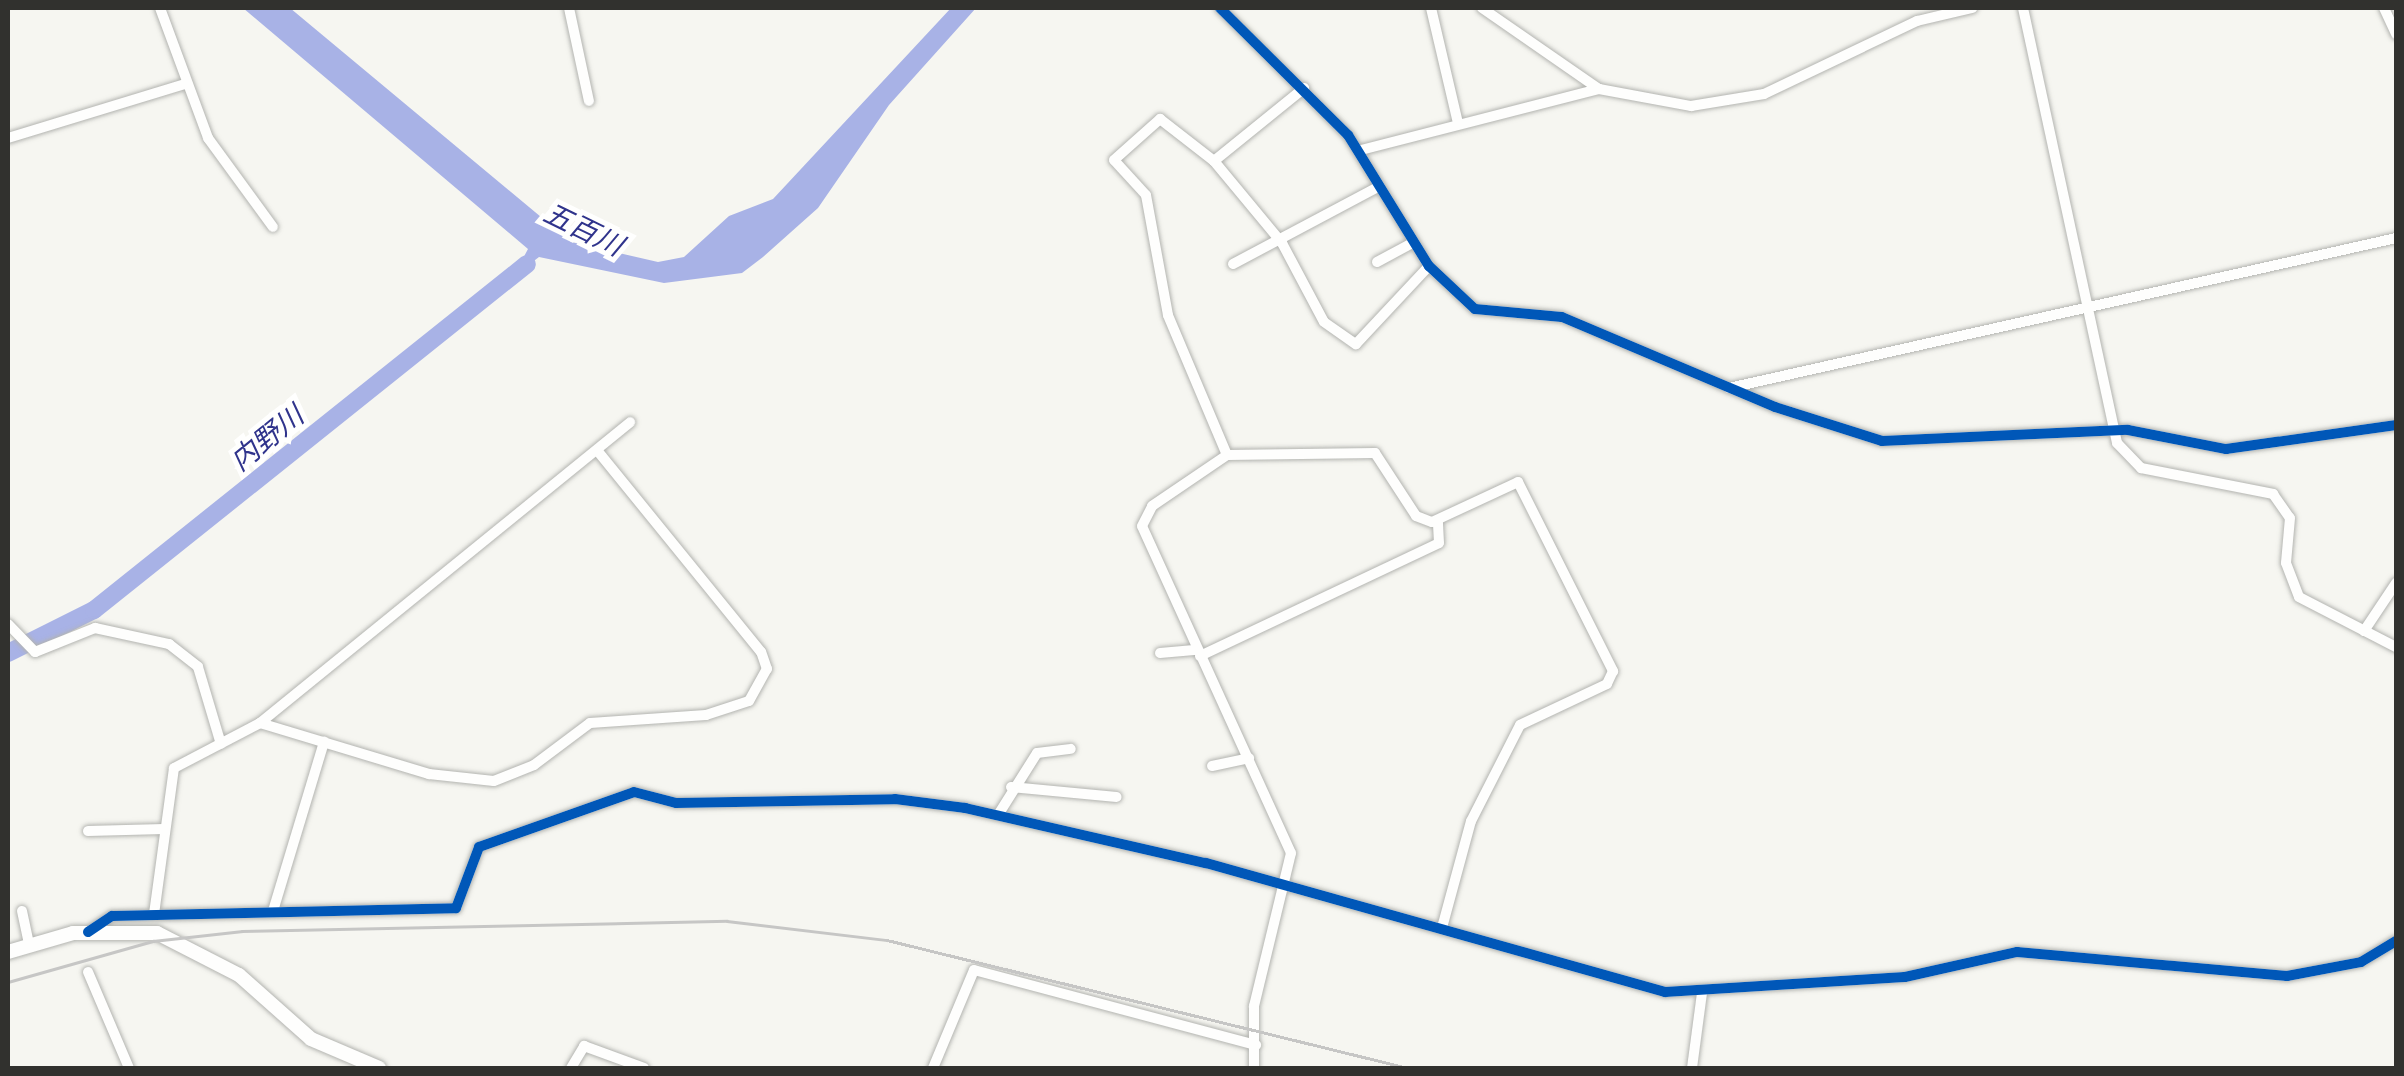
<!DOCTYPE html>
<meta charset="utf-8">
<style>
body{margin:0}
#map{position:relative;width:2404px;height:1076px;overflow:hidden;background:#f6f6f1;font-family:"Noto Sans","Noto Sans JP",sans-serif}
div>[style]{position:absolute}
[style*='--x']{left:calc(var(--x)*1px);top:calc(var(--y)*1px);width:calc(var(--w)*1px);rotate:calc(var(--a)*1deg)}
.water>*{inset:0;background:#a8b2e6}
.river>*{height:18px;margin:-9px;padding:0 9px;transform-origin:9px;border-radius:9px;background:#a8b2e6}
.roads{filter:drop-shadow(0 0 2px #b3b4b0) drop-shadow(0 0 2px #b3b4b0)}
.street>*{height:10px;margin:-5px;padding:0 5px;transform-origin:5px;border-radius:5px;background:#fefefd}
.secondary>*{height:14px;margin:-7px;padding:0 7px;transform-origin:7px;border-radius:7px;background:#fefefd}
.rail>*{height:2.5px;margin:-1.25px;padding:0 1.25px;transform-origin:1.25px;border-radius:1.25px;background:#c6c6c5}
.cycleway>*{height:10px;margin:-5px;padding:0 5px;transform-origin:5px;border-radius:5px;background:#0057b8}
span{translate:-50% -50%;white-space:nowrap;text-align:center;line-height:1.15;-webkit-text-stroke:10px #fffffe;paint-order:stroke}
.water-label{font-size:28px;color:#30348c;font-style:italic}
.frame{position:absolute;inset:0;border:10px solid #31312e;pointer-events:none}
</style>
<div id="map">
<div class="water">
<div style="clip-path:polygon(243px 8px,290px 8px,571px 242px,658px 262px,684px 257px,729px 216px,773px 199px,951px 8px,976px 8px,889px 105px,818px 208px,763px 257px,742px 273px,664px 283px,539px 257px,513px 277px,528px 249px)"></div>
</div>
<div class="river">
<div style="--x:8;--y:653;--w:96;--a:-26.6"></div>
<div style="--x:94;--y:610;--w:554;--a:-38.63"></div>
</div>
<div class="roads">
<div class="street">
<div style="--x:160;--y:8;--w:139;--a:69.7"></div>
<div style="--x:208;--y:138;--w:110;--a:53.9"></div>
<div style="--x:569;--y:8;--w:95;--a:77.9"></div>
<div style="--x:1220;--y:8;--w:180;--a:44.8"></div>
<div style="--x:1348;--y:135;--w:154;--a:58.3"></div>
<div style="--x:1429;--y:266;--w:63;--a:43.1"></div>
<div style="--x:1475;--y:309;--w:87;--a:5.3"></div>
<div style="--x:1562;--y:317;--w:231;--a:22.9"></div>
<div style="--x:1775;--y:407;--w:112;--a:17.6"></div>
<div style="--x:1882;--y:441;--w:246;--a:-2.6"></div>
<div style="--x:2128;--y:430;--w:100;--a:11"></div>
<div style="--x:2226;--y:449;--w:172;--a:-8"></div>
<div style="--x:1431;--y:8;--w:118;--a:76.8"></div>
<div style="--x:1482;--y:8;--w:142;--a:34.7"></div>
<div style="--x:1599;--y:89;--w:94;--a:10.5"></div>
<div style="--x:1691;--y:106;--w:74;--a:-9.3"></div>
<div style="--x:1764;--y:94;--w:170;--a:-25.5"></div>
<div style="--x:1917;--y:21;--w:57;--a:-13.3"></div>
<div style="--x:2023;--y:8;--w:445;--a:77.8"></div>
<div style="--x:2117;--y:443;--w:35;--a:46"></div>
<div style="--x:2141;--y:468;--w:135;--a:11.1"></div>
<div style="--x:2273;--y:494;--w:29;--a:55"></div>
<div style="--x:2290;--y:518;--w:45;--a:95.1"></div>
<div style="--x:2286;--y:563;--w:36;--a:69"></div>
<div style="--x:2299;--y:597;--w:109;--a:27.3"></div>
<div style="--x:2384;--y:8;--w:29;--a:65"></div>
<div style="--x:8;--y:138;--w:185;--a:-17"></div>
<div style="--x:1361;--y:150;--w:246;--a:-14.4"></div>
<div style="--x:1214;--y:161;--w:107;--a:50.3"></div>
<div style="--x:1282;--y:243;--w:89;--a:62"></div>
<div style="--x:1324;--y:322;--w:39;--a:35"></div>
<div style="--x:1356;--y:344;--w:107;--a:-46.9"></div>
<div style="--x:1377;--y:262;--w:42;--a:-28.4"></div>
<div style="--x:1233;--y:264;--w:166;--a:-28"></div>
<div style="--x:1729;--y:388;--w:684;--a:-12.67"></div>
<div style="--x:1227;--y:455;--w:148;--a:-0.8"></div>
<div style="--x:1375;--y:453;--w:75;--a:56.9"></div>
<div style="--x:1416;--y:516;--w:17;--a:21"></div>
<div style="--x:1432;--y:522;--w:95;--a:-24.9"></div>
<div style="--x:1518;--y:482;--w:212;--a:63.3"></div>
<div style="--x:1613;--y:671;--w:14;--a:115"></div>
<div style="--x:1607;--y:684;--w:96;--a:154.8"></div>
<div style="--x:1520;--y:725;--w:108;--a:117"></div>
<div style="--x:1471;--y:821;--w:111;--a:105.2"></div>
<div style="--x:8;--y:624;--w:39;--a:46"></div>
<div style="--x:35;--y:652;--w:65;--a:-21.8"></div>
<div style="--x:95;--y:628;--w:76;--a:12.2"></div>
<div style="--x:169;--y:644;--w:37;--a:38"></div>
<div style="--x:198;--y:667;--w:80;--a:73.4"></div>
<div style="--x:2364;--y:631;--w:58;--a:-56.3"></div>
<div style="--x:1160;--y:653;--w:37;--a:-5"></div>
<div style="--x:1200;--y:656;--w:264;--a:-25.3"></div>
<div style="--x:1439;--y:543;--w:21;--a:-93"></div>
<div style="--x:260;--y:723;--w:177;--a:16.8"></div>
<div style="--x:429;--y:774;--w:65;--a:6.1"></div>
<div style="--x:494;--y:781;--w:43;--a:-21.8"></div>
<div style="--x:534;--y:765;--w:70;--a:-36.9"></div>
<div style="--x:590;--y:723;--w:116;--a:-3.9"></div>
<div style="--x:706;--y:715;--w:45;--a:-18"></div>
<div style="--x:749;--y:701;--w:37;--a:-61"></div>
<div style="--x:767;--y:669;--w:18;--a:-109"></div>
<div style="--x:761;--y:652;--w:260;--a:-129.1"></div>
<div style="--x:1212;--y:766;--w:38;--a:-12"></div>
<div style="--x:1011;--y:787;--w:106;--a:5.4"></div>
<div style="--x:998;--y:815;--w:73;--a:-57.8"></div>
<div style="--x:1037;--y:753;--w:34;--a:-7"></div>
<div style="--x:88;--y:831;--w:76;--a:-1.5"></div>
<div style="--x:22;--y:911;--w:33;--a:78"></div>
<div style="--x:273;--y:911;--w:177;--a:-73.2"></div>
<div style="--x:154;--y:914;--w:147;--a:-82.2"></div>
<div style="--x:174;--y:768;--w:97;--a:-27.6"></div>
<div style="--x:260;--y:723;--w:477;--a:-39.1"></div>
<div style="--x:88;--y:932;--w:29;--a:-34"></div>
<div style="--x:112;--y:916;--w:344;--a:-1.3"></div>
<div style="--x:456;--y:908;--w:65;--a:-69.3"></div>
<div style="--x:479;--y:847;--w:164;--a:-19.5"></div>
<div style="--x:634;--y:792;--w:43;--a:14.7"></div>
<div style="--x:676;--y:803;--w:219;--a:-1"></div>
<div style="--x:895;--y:799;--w:71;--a:7.3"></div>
<div style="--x:965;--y:808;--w:247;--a:12.9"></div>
<div style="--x:1206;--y:863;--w:477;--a:15.7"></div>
<div style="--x:1665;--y:992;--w:240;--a:-3.6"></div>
<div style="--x:1905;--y:977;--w:115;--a:-12.6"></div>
<div style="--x:2017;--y:952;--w:271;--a:5.1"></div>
<div style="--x:2287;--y:976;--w:75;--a:-10.7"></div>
<div style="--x:2361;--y:962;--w:41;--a:-31"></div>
<div style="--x:88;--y:972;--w:104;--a:66.9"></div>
<div style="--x:571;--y:1068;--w:26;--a:-59"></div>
<div style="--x:584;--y:1046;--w:64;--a:20.1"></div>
<div style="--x:933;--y:1068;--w:106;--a:-67.3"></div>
<div style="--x:974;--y:970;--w:292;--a:14.9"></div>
<div style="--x:1254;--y:1068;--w:62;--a:-90"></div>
<div style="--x:1254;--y:1006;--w:157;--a:-76.4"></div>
<div style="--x:1291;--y:853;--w:359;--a:-114.5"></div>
<div style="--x:1142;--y:526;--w:22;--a:-63"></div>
<div style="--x:1152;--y:506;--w:91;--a:-34.2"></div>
<div style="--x:1227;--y:455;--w:152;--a:-112.9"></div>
<div style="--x:1168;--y:315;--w:122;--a:-100.4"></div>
<div style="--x:1146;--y:195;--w:47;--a:-132.4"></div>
<div style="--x:1114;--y:160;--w:62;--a:-41.7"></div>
<div style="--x:1160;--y:119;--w:68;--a:37.9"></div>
<div style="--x:1214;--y:161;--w:116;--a:-39"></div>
<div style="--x:1692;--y:1068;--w:76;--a:-82.4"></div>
</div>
<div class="secondary">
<div style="--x:8;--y:952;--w:68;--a:-16.3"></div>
<div style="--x:73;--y:933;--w:84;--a:0"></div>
<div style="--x:157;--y:933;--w:92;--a:27.1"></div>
<div style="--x:239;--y:975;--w:96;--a:41.6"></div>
<div style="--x:311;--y:1039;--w:74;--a:23.1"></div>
</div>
</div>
<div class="rail">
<div style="--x:8;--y:982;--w:151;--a:-15.8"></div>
<div style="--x:153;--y:941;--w:90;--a:-6.4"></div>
<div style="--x:242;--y:931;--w:485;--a:-1.2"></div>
<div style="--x:727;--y:921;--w:161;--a:6.8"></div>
<div style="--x:887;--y:940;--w:536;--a:13.8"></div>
</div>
<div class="cycleway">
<div style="--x:1220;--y:8;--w:180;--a:44.8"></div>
<div style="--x:1348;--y:135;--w:154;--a:58.3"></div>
<div style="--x:1429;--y:266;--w:63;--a:43.1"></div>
<div style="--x:1475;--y:309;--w:87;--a:5.3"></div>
<div style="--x:1562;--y:317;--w:231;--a:22.9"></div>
<div style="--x:1775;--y:407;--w:112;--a:17.6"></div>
<div style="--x:1882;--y:441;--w:246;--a:-2.6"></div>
<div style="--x:2128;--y:430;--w:100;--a:11"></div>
<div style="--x:2226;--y:449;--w:172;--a:-8"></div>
<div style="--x:88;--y:932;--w:29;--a:-34"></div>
<div style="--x:112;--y:916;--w:344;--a:-1.3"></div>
<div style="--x:456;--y:908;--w:65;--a:-69.3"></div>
<div style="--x:479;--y:847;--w:164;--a:-19.5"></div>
<div style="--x:634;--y:792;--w:43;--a:14.7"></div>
<div style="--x:676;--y:803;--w:219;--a:-1"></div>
<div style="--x:895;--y:799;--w:71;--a:7.3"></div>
<div style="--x:965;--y:808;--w:247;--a:12.9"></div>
<div style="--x:1206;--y:863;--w:477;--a:15.7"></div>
<div style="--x:1665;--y:992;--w:240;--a:-3.6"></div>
<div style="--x:1905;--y:977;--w:115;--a:-12.6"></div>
<div style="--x:2017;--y:952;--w:271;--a:5.1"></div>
<div style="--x:2287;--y:976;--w:75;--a:-10.7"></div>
<div style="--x:2361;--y:962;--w:41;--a:-31"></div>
</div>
<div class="water-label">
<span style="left:584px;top:228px;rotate:26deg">五百川</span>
<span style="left:266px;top:437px;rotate:-39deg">内野川</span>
</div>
<div class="frame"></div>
</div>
